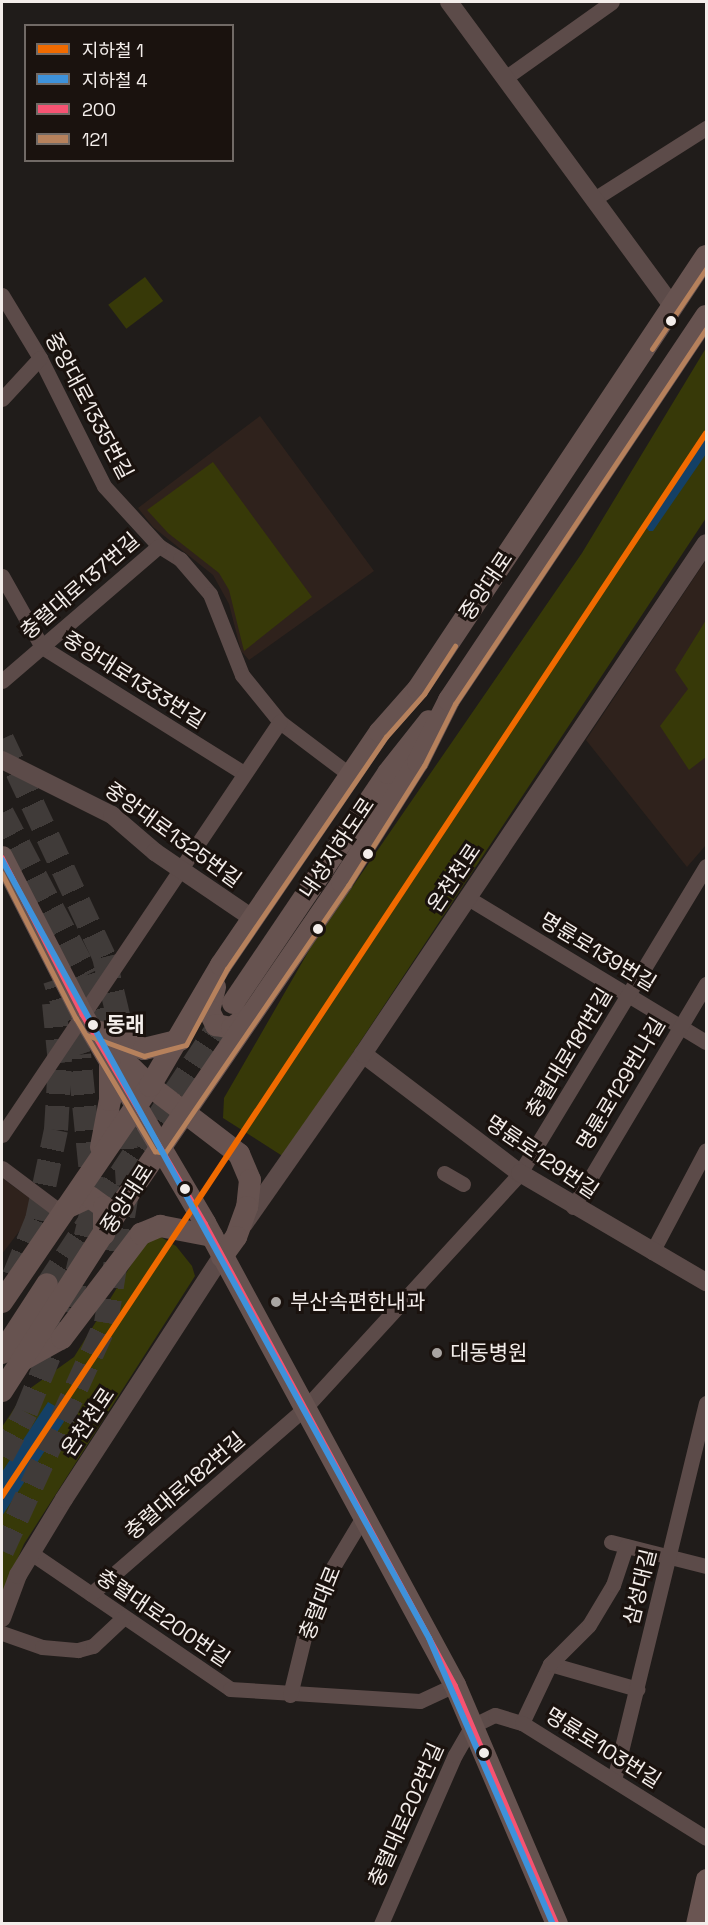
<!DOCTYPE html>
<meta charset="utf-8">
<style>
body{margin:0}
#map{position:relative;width:708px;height:1925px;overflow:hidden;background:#201c1a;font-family:"Space Grotesk","Noto Sans KR",sans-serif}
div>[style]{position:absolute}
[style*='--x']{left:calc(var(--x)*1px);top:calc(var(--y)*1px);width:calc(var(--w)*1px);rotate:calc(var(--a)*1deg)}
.built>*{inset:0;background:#2f221c}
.green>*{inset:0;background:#373908;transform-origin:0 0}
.water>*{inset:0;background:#144066}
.primary-tunnel>*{height:22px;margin-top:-11px;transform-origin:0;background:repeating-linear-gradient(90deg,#403b39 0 22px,transparent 0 33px)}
.trunk-tunnel>*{height:24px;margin-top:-12px;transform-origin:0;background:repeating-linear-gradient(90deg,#403b39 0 24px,transparent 0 36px)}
.minor>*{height:15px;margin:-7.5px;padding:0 7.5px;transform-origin:7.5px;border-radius:7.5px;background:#5c4b49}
.tertiary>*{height:18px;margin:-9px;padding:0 9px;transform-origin:9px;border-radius:9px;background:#5c4b49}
.secondary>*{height:21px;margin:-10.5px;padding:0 10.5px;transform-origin:10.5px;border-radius:10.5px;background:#6a5552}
.primary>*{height:22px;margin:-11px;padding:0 11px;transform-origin:11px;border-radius:11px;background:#675350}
.bus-1>*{height:4.5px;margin:-2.25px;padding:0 2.25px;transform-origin:2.25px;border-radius:2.25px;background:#f65372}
.bus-2>*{height:4.5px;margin:-2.25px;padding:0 2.25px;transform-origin:2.25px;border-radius:2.25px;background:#b6815c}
.metro-1>*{height:6px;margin:-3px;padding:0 3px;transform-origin:3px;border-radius:3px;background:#f06a00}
.metro-2>*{height:6px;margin:-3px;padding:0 3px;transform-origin:3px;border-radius:3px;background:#3e92db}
.dots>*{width:16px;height:16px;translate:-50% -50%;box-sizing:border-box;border:3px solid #1a120e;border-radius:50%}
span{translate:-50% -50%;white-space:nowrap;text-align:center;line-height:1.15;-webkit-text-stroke:6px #1a120e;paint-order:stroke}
.street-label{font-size:21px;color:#f3edea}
.stop-label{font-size:21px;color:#f3edea;font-weight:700}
.left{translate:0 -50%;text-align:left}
.poi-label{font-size:21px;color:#f3edea}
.frame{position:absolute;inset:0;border:3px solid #f3edea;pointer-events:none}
.legend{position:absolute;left:24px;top:24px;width:210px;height:138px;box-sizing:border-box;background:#1a120e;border:2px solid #716a66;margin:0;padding:8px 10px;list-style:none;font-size:18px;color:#f3edea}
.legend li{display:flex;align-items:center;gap:12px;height:30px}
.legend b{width:30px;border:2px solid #716a66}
</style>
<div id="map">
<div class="built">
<div style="clip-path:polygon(260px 416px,374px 571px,249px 660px,241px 651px,229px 604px,213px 575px,153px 527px,138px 508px)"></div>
<div style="clip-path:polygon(706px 560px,706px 845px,687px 867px,586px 740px)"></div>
<div style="clip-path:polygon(2px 1178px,39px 1205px,2px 1254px)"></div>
</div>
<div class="green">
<div style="left:145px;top:277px;width:30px;height:46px;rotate:53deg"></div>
<div style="clip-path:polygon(706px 348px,706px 518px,284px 1157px,223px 1118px,224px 1098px,311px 947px,582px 553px)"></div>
<div style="clip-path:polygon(213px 462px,312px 597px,244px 651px,229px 590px,219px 573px,168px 533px,147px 510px)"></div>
<div style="clip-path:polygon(706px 620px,706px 757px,689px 770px,660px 726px,688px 689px,675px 670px)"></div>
<div style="clip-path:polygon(159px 1236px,176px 1246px,192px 1266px,195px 1276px,24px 1544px,2px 1594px,2px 1427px,25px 1392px,74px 1357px,146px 1241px)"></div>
</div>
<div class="water">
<div style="clip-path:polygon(706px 435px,706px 454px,653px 531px,649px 531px,646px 527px)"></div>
<div style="clip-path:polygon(48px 1402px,69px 1414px,2px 1516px,2px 1472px)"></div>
</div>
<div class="primary-tunnel">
<div style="--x:47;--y:1284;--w:337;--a:-56.5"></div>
</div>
<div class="trunk-tunnel">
<div style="--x:2;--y:739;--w:241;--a:64.9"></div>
<div style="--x:104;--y:957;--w:85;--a:76.5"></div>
<div style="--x:2;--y:813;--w:183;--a:62.3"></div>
<div style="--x:87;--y:975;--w:82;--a:72.2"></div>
<div style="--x:14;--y:1276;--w:61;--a:-67.7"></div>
<div style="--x:37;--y:1220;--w:92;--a:-78.1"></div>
<div style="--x:56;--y:1130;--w:67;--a:-86.6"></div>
<div style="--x:60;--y:1063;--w:60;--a:-95.7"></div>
<div style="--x:2;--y:1456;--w:50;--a:-61.4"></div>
<div style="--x:26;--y:1412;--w:113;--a:-67.7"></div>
<div style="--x:69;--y:1307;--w:108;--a:-76.6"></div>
<div style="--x:94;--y:1202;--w:148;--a:-95.8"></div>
<div style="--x:79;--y:1055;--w:79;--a:-107.7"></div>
<div style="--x:2;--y:1551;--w:251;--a:-65.5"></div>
<div style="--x:106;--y:1323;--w:140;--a:-80.9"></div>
<div style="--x:128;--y:1185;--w:75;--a:-93.8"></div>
</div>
<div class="minor">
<div style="--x:505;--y:78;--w:131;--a:-35.4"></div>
<div style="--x:594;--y:199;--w:133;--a:-32.4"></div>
<div style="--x:2;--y:295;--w:74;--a:58.9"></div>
<div style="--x:40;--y:358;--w:143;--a:63.4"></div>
<div style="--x:104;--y:486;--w:81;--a:47.5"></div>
<div style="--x:159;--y:546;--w:25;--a:32"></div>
<div style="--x:180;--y:559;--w:46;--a:49.4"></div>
<div style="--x:210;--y:594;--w:87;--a:68.4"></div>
<div style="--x:242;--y:675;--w:60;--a:51"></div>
<div style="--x:280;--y:722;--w:88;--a:37.1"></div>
<div style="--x:2;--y:399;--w:56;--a:-47.2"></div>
<div style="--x:2;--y:576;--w:81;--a:60.6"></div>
<div style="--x:42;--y:647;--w:238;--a:32"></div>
<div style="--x:2;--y:681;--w:207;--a:-40.7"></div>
<div style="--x:468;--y:898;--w:278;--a:31.2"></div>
<div style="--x:2;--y:1135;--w:498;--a:-56.1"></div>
<div style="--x:2;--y:1168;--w:75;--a:36.9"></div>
<div style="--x:444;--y:1173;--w:22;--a:30"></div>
<div style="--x:573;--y:1207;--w:260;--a:-59.2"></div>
<div style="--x:652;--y:1252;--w:115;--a:-62.1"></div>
<div style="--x:611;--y:1542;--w:98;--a:14.2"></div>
<div style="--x:31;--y:1553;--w:241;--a:34.3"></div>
<div style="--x:230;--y:1689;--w:190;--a:3.6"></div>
<div style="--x:420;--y:1701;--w:38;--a:-25"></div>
<div style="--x:91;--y:1594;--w:284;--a:-41"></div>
<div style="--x:305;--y:1408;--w:319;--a:-47.5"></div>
<div style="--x:520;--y:1173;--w:359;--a:-58.8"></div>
<div style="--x:2;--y:1633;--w:42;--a:19.3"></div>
<div style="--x:42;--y:1647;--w:36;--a:5"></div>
<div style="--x:78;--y:1650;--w:16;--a:-15"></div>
<div style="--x:93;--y:1646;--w:42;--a:-43.1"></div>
<div style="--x:550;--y:1664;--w:91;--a:16"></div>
<div style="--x:290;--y:1695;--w:76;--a:-76.3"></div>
<div style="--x:308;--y:1621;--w:42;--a:-67.7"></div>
<div style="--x:324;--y:1582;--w:76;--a:-59"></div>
<div style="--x:522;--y:1723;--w:65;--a:-64.6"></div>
<div style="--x:550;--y:1664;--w:55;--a:-45"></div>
<div style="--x:589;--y:1625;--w:47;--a:-59"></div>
<div style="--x:613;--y:1585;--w:41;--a:-71.6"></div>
<div style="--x:614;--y:1780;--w:388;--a:-76.3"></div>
<div style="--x:381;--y:1924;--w:184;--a:-66.4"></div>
<div style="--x:455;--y:1755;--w:34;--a:-60"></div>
<div style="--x:472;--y:1726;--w:25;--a:-26"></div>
<div style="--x:495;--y:1715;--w:28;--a:17"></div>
<div style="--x:522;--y:1723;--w:217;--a:32"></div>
</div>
<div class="tertiary">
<div style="--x:449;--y:2;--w:377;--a:53.7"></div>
<div style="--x:2;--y:760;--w:123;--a:26.6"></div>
<div style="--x:112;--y:815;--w:57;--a:40.7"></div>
<div style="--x:155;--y:852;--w:117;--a:34.2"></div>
<div style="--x:363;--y:1054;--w:197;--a:37.2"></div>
<div style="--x:520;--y:1173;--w:216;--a:30.4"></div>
<div style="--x:244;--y:1224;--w:208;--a:-55"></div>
<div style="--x:363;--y:1054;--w:615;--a:-56.13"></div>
<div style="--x:2;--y:1618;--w:46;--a:-69.6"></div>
<div style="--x:18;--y:1575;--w:89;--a:-58.8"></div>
<div style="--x:64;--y:1499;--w:290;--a:-57"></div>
</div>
<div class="secondary">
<div style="--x:696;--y:1924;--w:46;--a:-77.5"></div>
</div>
<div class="primary">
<div style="--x:2;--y:857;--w:176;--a:63"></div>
<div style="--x:82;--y:1014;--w:243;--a:59.5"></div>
<div style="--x:205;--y:1223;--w:525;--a:61.58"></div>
<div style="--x:455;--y:1685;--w:260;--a:66.9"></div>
<div style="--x:215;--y:987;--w:25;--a:104"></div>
<div style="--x:209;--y:1011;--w:16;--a:63"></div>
<div style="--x:216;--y:1025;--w:16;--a:11"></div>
<div style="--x:232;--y:1028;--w:20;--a:-37"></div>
<div style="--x:233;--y:1003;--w:277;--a:-56"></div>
<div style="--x:388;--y:773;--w:66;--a:-51.7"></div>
<div style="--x:100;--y:1032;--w:47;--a:21.1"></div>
<div style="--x:144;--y:1049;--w:37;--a:-14"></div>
<div style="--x:113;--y:1050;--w:52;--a:44.2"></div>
<div style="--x:150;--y:1086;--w:112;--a:37.4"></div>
<div style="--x:239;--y:1154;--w:28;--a:67"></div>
<div style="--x:250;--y:1180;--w:27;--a:96"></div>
<div style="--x:247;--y:1207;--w:32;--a:110"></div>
<div style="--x:236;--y:1237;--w:24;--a:126"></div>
<div style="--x:101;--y:1147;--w:48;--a:-79.2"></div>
<div style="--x:110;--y:1100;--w:36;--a:-90"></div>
<div style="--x:66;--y:1208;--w:26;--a:-25"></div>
<div style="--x:90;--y:1197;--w:17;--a:36"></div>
<div style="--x:104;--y:1207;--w:27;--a:90"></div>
<div style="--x:2;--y:1302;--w:262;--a:-55.6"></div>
<div style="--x:150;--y:1086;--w:140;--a:-59.6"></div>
<div style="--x:221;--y:965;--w:282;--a:-55.7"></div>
<div style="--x:380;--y:732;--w:57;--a:-48.5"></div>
<div style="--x:418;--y:689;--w:520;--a:-56.37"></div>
<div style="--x:2;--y:1353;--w:82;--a:-56.9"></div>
<div style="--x:24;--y:1359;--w:43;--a:-28.9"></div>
<div style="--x:62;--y:1338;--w:131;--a:-52.8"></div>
<div style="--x:141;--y:1234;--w:21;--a:-23"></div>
<div style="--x:160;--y:1226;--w:53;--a:10.9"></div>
<div style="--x:2;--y:1391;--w:229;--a:-57.3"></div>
<div style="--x:126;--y:1198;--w:383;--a:-55.6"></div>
<div style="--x:342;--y:882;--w:142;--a:-57.7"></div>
<div style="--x:418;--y:762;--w:69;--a:-63.4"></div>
<div style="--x:449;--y:700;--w:462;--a:-56.2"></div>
</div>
<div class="bus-1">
<div style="--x:2;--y:857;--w:176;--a:63"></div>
<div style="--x:82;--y:1014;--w:243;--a:59.5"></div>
<div style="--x:205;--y:1223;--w:525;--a:61.58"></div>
<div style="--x:455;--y:1685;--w:260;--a:66.9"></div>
</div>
<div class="bus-2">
<div style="--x:652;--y:349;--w:97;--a:-56"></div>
<div style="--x:2;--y:873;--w:163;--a:63"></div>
<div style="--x:76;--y:1018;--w:155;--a:59.3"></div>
<div style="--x:155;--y:1151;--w:10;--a:11"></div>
<div style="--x:165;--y:1153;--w:324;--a:-55.6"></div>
<div style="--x:348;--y:886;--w:142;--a:-57.7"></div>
<div style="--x:424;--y:766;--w:69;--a:-63.4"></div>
<div style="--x:455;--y:704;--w:451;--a:-56.2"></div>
<div style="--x:87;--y:1035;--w:61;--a:20.2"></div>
<div style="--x:144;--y:1056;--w:43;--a:-14.7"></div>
<div style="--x:186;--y:1045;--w:86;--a:-61.7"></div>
<div style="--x:227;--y:969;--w:281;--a:-55.6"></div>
<div style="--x:386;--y:737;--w:57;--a:-48.5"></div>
<div style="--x:424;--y:694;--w:57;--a:-57.1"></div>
</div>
<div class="metro-1">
<div style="--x:2;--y:1496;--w:1275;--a:-56.48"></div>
</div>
<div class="metro-2">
<div style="--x:2;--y:860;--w:887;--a:61.24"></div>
<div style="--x:429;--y:1638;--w:312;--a:66.6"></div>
</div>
<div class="dots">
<div style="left:671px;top:321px;background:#f3edea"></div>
<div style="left:368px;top:854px;background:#f3edea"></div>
<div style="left:318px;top:929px;background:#f3edea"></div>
<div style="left:93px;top:1025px;background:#f3edea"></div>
<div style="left:185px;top:1189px;background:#f3edea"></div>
<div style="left:276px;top:1302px;background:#a9a4a1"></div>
<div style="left:437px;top:1353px;background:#a9a4a1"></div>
<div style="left:484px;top:1753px;background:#f3edea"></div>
</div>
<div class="street-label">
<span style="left:89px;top:406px;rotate:62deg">중앙대로1335번길</span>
<span style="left:80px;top:586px;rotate:-41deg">충렬대로137번길</span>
<span style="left:486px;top:586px;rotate:-56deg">중앙대로</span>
<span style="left:134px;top:680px;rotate:32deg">중앙대로1333번길</span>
<span style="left:173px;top:835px;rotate:36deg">중앙대로1325번길</span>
<span style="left:337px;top:848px;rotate:-56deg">내성지하도로</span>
<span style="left:454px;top:878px;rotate:-56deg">온천천로</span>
<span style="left:598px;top:952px;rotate:31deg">명륜로139번길</span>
<span style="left:569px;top:1053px;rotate:-59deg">충렬대로181번길</span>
<span style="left:621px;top:1084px;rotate:-59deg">명륜로129번나길</span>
<span style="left:542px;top:1157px;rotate:34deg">명륜로129번길</span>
<span style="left:127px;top:1199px;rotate:-57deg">중앙대로</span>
<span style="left:88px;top:1422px;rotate:-56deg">온천천로</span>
<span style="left:185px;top:1486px;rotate:-41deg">충렬대로182번길</span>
<span style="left:640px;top:1587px;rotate:-76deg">삼성대길</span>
<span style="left:320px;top:1603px;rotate:-68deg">충렬대로</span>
<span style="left:163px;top:1618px;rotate:34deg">충렬대로200번길</span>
<span style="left:603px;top:1748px;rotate:32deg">명륜로103번길</span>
<span style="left:406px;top:1815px;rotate:-66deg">충렬대로202번길</span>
</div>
<div class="stop-label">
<span class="left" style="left:106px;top:1025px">동래</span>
</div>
<div class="poi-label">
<span class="left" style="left:290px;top:1302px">부산속편한내과</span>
<span class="left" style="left:450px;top:1353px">대동병원</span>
</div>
<div class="frame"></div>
<ul class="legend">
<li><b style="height:8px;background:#f06a00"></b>지하철 1</li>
<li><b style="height:8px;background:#3e92db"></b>지하철 4</li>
<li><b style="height:8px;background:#f65372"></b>200</li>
<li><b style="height:8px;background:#b6815c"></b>121</li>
</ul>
</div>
